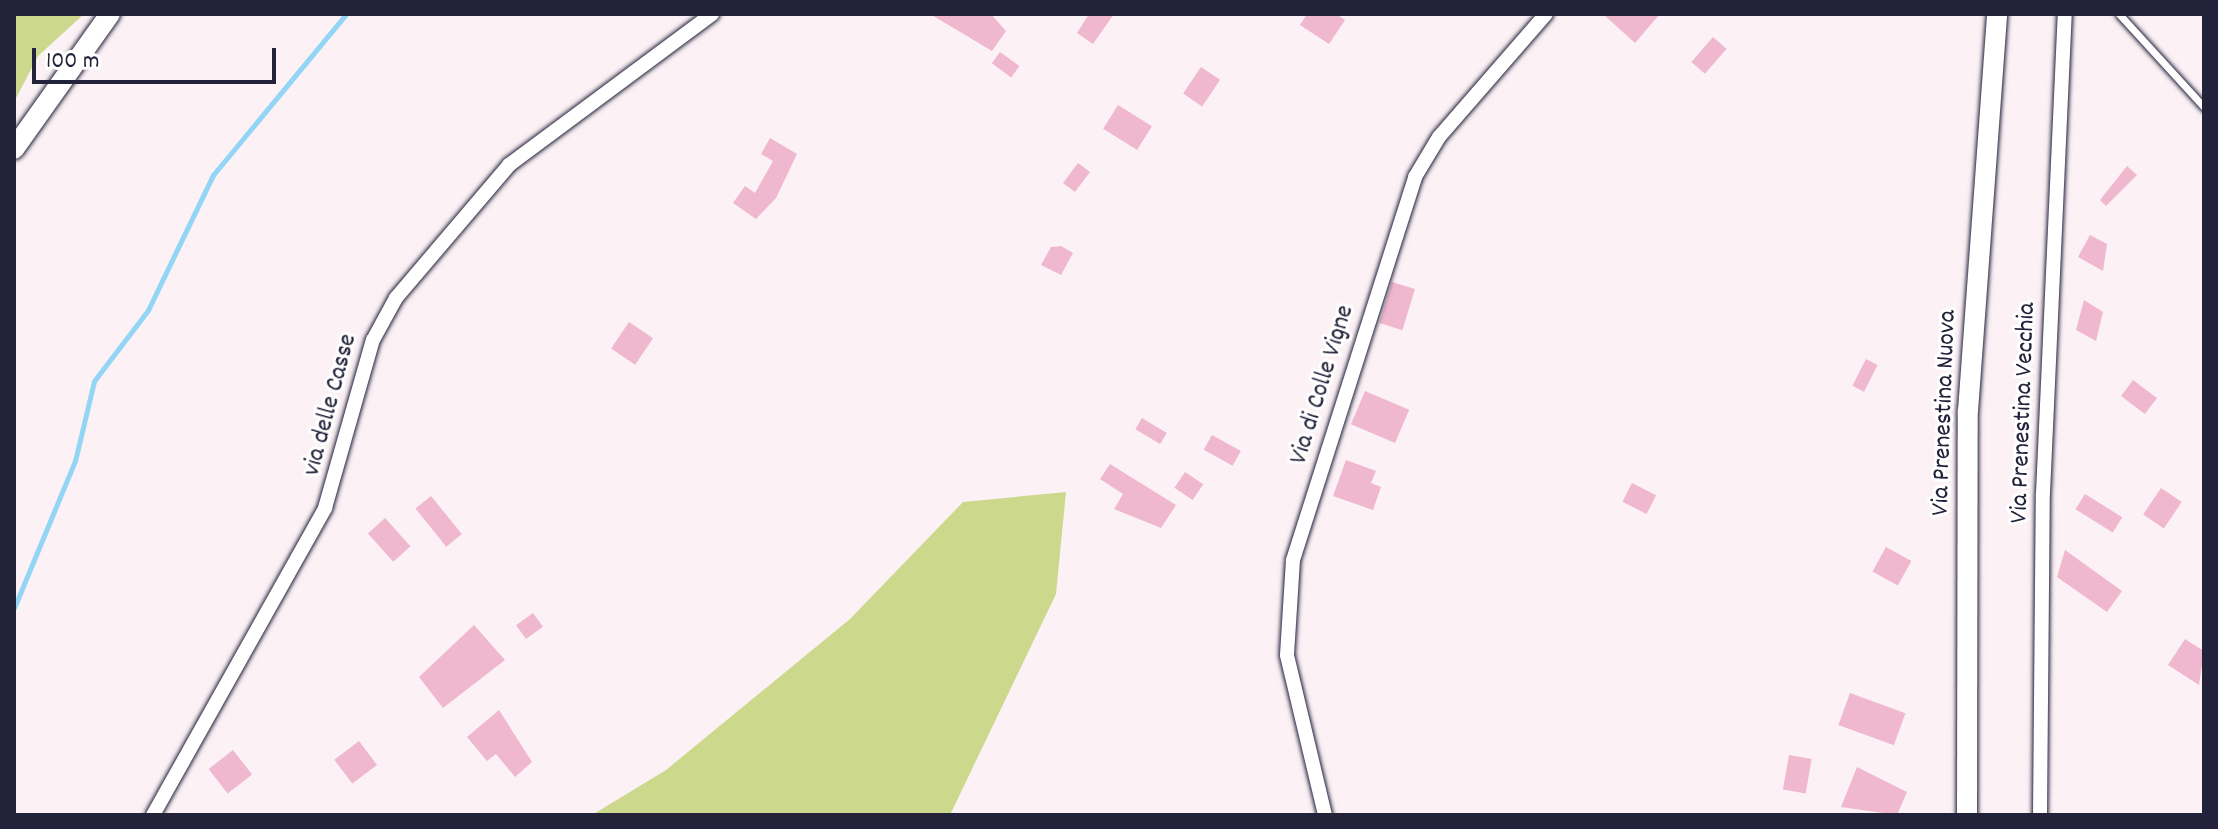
<!DOCTYPE html>
<style>
body{margin:0}
#map{position:relative;width:2218px;height:829px;overflow:hidden;background:#fcf1f5;font-family:Dekko,sans-serif}
div>[style]{position:absolute}
[style*='--x']{left:calc(var(--x)*1px);top:calc(var(--y)*1px);width:calc(var(--w)*1px);rotate:calc(var(--a)*1deg)}
.green>*{inset:0;background:#ccd98d}
.stream>*{height:5px;margin:-2.5px;padding:0 2.5px;transform-origin:2.5px;border-radius:2.5px;background:#93d5f5}
.building>*{inset:0;background:#f0b8ce;transform-origin:0 0}
.roads{filter:drop-shadow(0 0 2px #22223b) drop-shadow(0 0 2px #22223b)}
.lane>*{height:7px;margin:-3.5px;padding:0 3.5px;transform-origin:3.5px;border-radius:3.5px;background:#fff}
.street>*{height:14px;margin:-7px;padding:0 7px;transform-origin:7px;border-radius:7px;background:#fff}
.secondary>*{height:20px;margin:-10px;padding:0 10px;transform-origin:10px;border-radius:10px;background:#fff}
span{translate:-50% -50%;white-space:nowrap;text-align:center;line-height:1.15;-webkit-text-stroke:6px #fff;paint-order:stroke}
.street-label{font-size:26px;color:#22223b}
.frame{position:absolute;inset:0;border:16px solid #22223b;pointer-events:none}
.scale{position:absolute;left:32px;top:48px;width:244px;height:36px;box-sizing:border-box;border:4px solid #22223b;border-top:0;padding-left:10px;font-size:24px;line-height:28px;white-space:nowrap;color:#22223b;-webkit-text-stroke:6px #fff;paint-order:stroke}
</style>
<div id="map">
<div class="green">
<div style="clip-path:polygon(14px 14px,84px 14px,38px 56px,14px 102px)"></div>
<div style="clip-path:polygon(1066px 492px,1056px 594px,950px 815px,592px 815px,666px 770px,850px 619px,963px 502px)"></div>
</div>
<div class="stream">
<div style="--x:14;--y:608;--w:159;--a:-67.5"></div>
<div style="--x:75;--y:461;--w:82;--a:-76.6"></div>
<div style="--x:94;--y:381;--w:89;--a:-52.7"></div>
<div style="--x:148;--y:310;--w:150;--a:-64.3"></div>
<div style="--x:213;--y:175;--w:209;--a:-50.4"></div>
</div>
<div class="building">
<div style="clip-path:polygon(930px 14px,991px 14px,1006px 31px,992px 51px)"></div>
<div style="clip-path:polygon(1089px 14px,1114px 14px,1093px 44px,1077px 33px)"></div>
<div style="clip-path:polygon(1307px 14px,1336px 14px,1345px 20px,1329px 44px,1300px 25px)"></div>
<div style="clip-path:polygon(1603px 14px,1660px 14px,1635px 43px)"></div>
<div style="left:1713px;top:37px;width:18px;height:33px;rotate:41deg"></div>
<div style="left:1000px;top:52px;width:24px;height:14px;rotate:36deg"></div>
<div style="left:1201px;top:67px;width:23px;height:32px;rotate:34deg"></div>
<div style="left:1118px;top:105px;width:40px;height:28px;rotate:32deg"></div>
<div style="clip-path:polygon(770px 138px,797px 154px,776px 198px,756px 219px,733px 203px,745px 186px,755px 193px,773px 161px,761px 154px)"></div>
<div style="left:1078px;top:163px;width:15px;height:25px;rotate:37deg"></div>
<div style="clip-path:polygon(2127px 166px,2137px 175px,2106px 206px,2100px 200px)"></div>
<div style="clip-path:polygon(2090px 235px,2107px 244px,2103px 271px,2078px 257px)"></div>
<div style="clip-path:polygon(1061px 246px,1073px 253px,1061px 275px,1041px 265px,1051px 247px)"></div>
<div style="left:1392px;top:282px;width:24px;height:43px;rotate:17deg"></div>
<div style="clip-path:polygon(2084px 300px,2103px 312px,2096px 341px,2076px 330px)"></div>
<div style="left:629px;top:322px;width:29px;height:32px;rotate:34deg"></div>
<div style="left:1866px;top:359px;width:13px;height:30px;rotate:27deg"></div>
<div style="left:2133px;top:380px;width:30px;height:20px;rotate:37deg"></div>
<div style="left:1365px;top:391px;width:48px;height:36px;rotate:23deg"></div>
<div style="left:1142px;top:418px;width:29px;height:13px;rotate:31deg"></div>
<div style="left:1212px;top:435px;width:33px;height:17px;rotate:29deg"></div>
<div style="clip-path:polygon(1346px 460px,1376px 471px,1371px 483px,1381px 487px,1373px 510px,1333px 496px)"></div>
<div style="clip-path:polygon(1110px 464px,1176px 505px,1161px 528px,1114px 509px,1123px 494px,1100px 479px)"></div>
<div style="left:1185px;top:472px;width:22px;height:19px;rotate:34deg"></div>
<div style="left:1632px;top:483px;width:27px;height:21px;rotate:27deg"></div>
<div style="left:2161px;top:488px;width:25px;height:32px;rotate:34deg"></div>
<div style="left:2085px;top:494px;width:44px;height:18px;rotate:32deg"></div>
<div style="left:431px;top:496px;width:49px;height:20px;rotate:51deg"></div>
<div style="left:385px;top:518px;width:38px;height:23px;rotate:48deg"></div>
<div style="left:1886px;top:547px;width:29px;height:28px;rotate:29deg"></div>
<div style="clip-path:polygon(2065px 550px,2122px 591px,2107px 612px,2057px 577px)"></div>
<div style="left:533px;top:613px;width:17px;height:21px;rotate:54deg"></div>
<div style="clip-path:polygon(474px 625px,505px 660px,443px 708px,419px 677px)"></div>
<div style="clip-path:polygon(2185px 639px,2204px 651px,2199px 685px,2168px 665px)"></div>
<div style="left:1850px;top:693px;width:59px;height:34px;rotate:20deg"></div>
<div style="clip-path:polygon(499px 710px,532px 762px,515px 777px,496px 754px,487px 761px,467px 737px)"></div>
<div style="left:359px;top:741px;width:30px;height:31px;rotate:53deg"></div>
<div style="left:233px;top:750px;width:31px;height:31px;rotate:52deg"></div>
<div style="left:1789px;top:755px;width:23px;height:35px;rotate:10deg"></div>
<div style="clip-path:polygon(1857px 767px,1907px 792px,1897px 815px,1841px 807px)"></div>
</div>
<div class="roads">
<div class="lane">
<div style="--x:2119;--y:14;--w:126;--a:47.6"></div>
</div>
<div class="street">
<div style="--x:153;--y:815;--w:352;--a:-60.7"></div>
<div style="--x:325;--y:508;--w:175;--a:-74.1"></div>
<div style="--x:373;--y:340;--w:48;--a:-61.3"></div>
<div style="--x:396;--y:298;--w:175;--a:-49.6"></div>
<div style="--x:509;--y:165;--w:253;--a:-36.6"></div>
<div style="--x:1325;--y:815;--w:164;--a:-103.4"></div>
<div style="--x:1287;--y:655;--w:95;--a:-86.4"></div>
<div style="--x:1293;--y:560;--w:402;--a:-72.3"></div>
<div style="--x:1415;--y:177;--w:47;--a:-59"></div>
<div style="--x:1439;--y:137;--w:163;--a:-49"></div>
<div style="--x:2040;--y:815;--w:322;--a:-89.5"></div>
<div style="--x:2043;--y:493;--w:480;--a:-87.4"></div>
</div>
<div class="secondary">
<div style="--x:14;--y:149;--w:166;--a:-54.6"></div>
<div style="--x:1967;--y:815;--w:404;--a:-89.9"></div>
<div style="--x:1968;--y:411;--w:398;--a:-85.8"></div>
</div>
</div>
<div class="street-label">
<span style="left:1323px;top:385px;rotate:-73deg">Via di Colle Vigne</span>
<span style="left:331px;top:405px;rotate:-75deg">via delle Casse</span>
<span style="left:1945px;top:413px;rotate:-88deg">Via Prenestina Nuova</span>
<span style="left:2024px;top:413px;rotate:-88deg">Via Prenestina Vecchia</span>
</div>
<div class="frame"></div>
<div class="scale">100 m</div>
</div>
